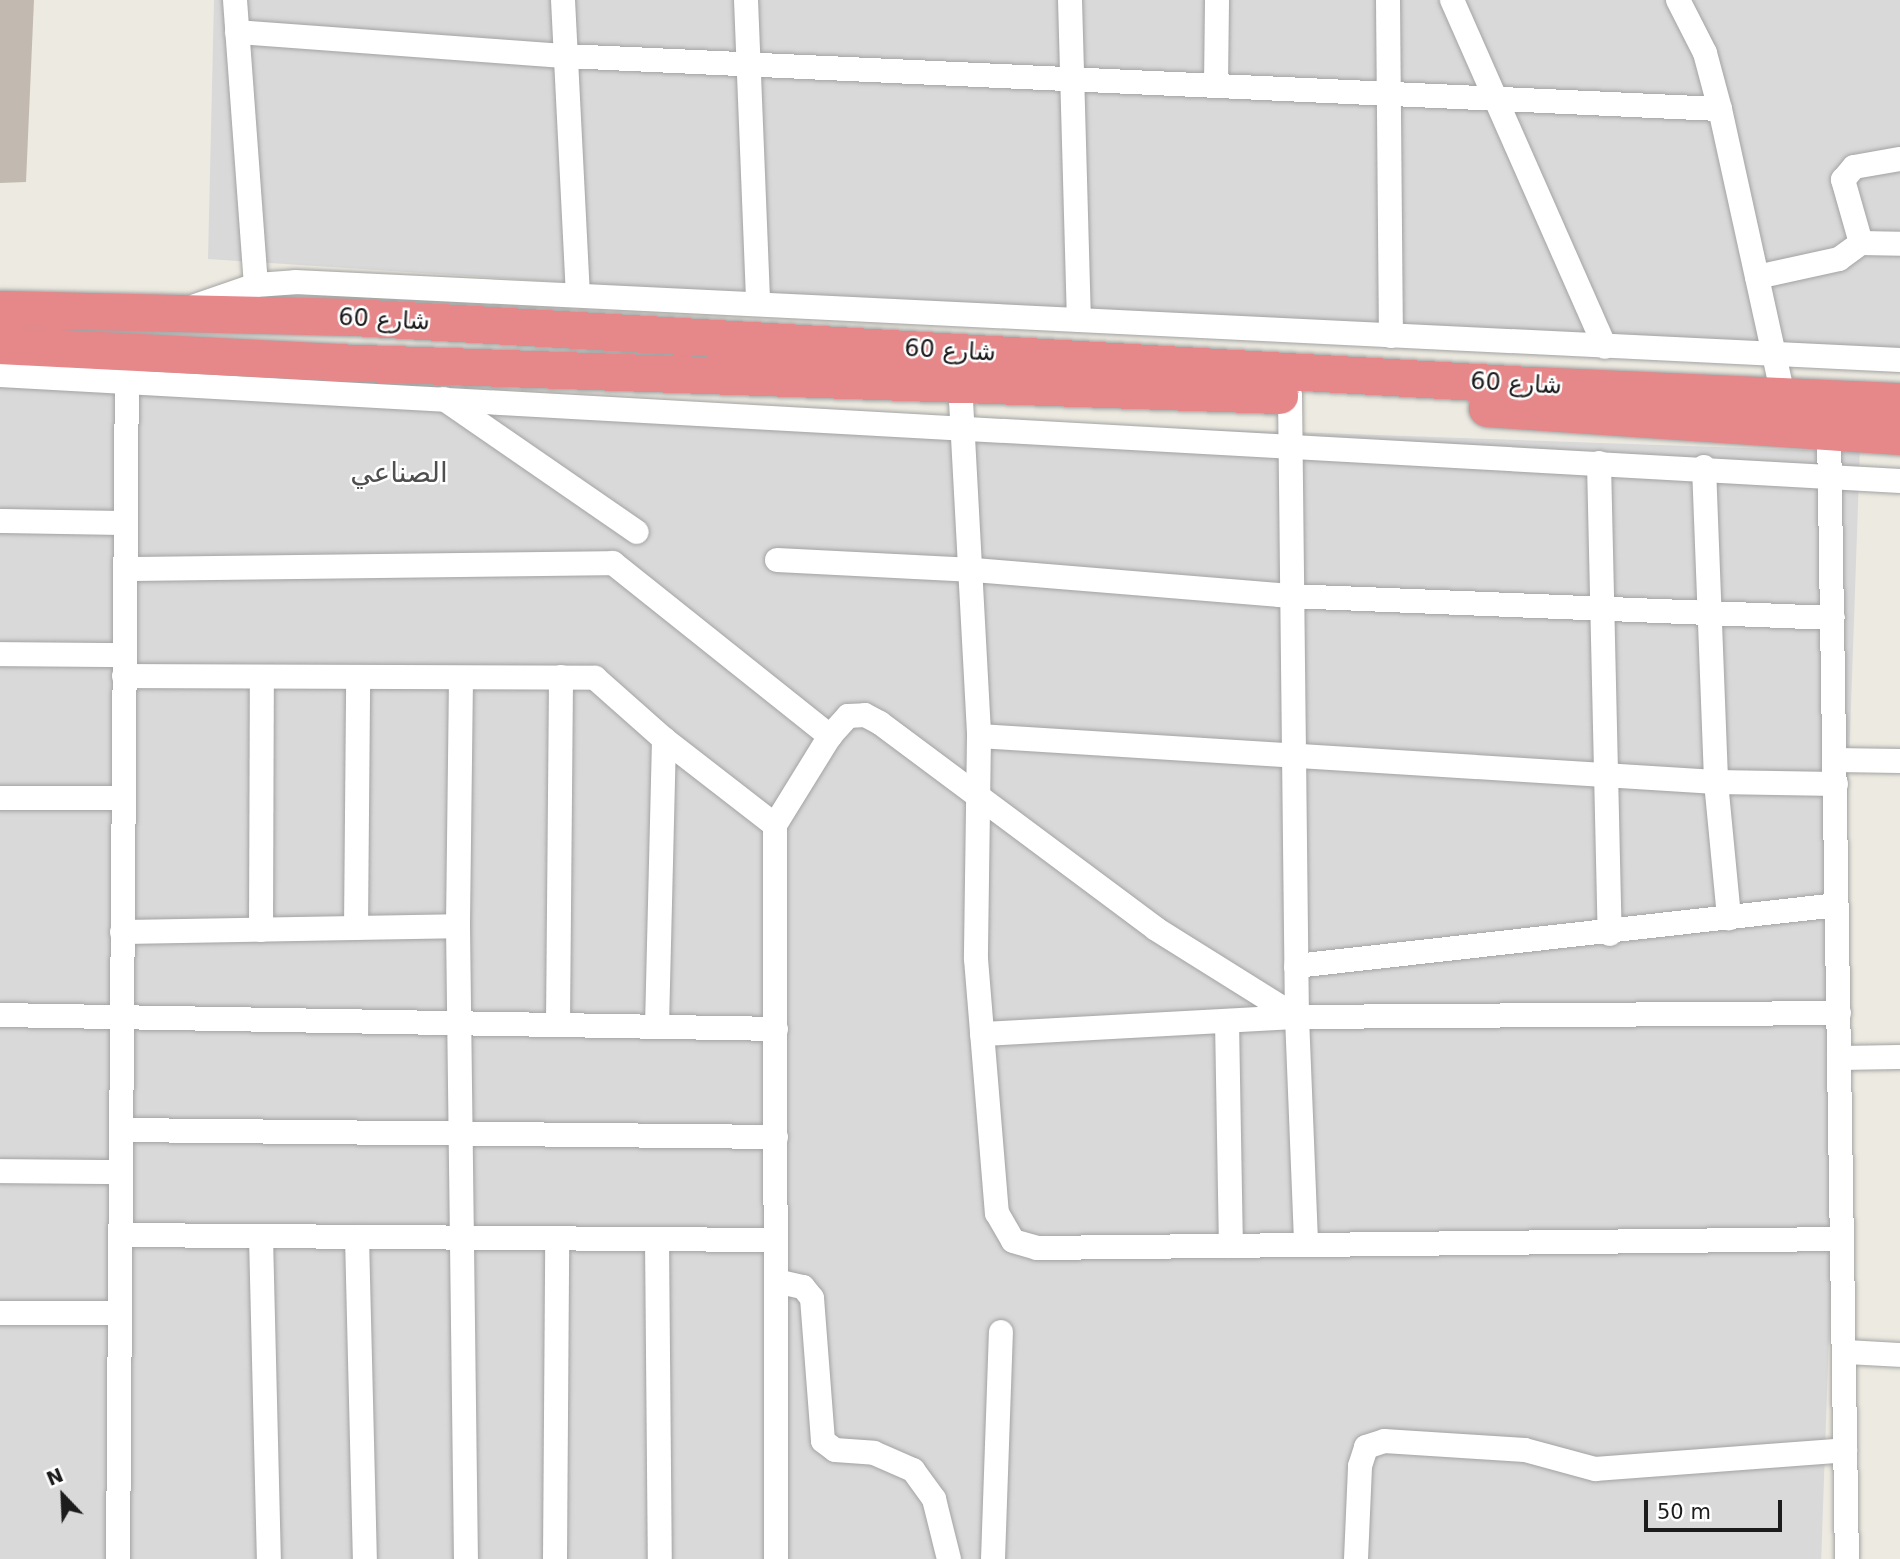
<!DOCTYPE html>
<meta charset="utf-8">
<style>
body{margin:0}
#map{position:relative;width:1900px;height:1559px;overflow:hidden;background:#edebe1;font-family:"DejaVu Sans","Noto Sans Arabic",sans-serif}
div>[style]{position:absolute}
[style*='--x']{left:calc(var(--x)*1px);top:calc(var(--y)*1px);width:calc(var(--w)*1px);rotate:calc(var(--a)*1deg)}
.residential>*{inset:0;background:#dad9d9;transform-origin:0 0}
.building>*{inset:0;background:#c2bab1}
.roads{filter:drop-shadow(0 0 2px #a3a3a3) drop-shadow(0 0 2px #a3a3a3)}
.minor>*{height:24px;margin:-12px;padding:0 12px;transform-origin:12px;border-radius:12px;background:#fff}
.highway>*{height:37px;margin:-18.5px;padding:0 18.5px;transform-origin:18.5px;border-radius:18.5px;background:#e6878a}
span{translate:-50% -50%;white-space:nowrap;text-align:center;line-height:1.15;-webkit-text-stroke:5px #fff;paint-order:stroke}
.street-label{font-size:24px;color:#1c1c1c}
.quarter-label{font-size:28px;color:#4f4f4f}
.north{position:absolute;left:28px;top:1461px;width:70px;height:70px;-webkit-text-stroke:5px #fff;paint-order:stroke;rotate:337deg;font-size:19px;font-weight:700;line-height:28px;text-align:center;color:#1c1c1c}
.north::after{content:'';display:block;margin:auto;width:24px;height:32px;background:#1c1c1c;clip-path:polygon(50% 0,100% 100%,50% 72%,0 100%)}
.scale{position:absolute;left:1644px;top:1500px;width:138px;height:32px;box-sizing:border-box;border:4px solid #1c1c1c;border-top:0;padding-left:9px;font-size:21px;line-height:24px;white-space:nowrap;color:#1c1c1c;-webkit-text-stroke:5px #fff;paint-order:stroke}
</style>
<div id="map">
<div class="residential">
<div style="clip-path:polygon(214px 0,1900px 0,1900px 370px,208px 259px)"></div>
<div style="left:0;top:387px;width:1861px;height:1172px;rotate:2deg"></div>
</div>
<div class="building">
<div style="clip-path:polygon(0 0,34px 0,26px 182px,0 183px)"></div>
</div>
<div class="roads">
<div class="minor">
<div style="--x:235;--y:0;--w:286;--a:85.8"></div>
<div style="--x:563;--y:0;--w:293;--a:87.1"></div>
<div style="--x:746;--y:0;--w:303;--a:87.7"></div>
<div style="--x:1070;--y:0;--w:320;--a:88.4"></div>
<div style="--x:1388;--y:0;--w:336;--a:89.5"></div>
<div style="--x:1452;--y:0;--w:379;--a:66.2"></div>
<div style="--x:1678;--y:0;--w:59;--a:63"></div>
<div style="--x:1705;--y:53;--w:58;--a:75"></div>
<div style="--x:1720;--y:109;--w:294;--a:77.6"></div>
<div style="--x:237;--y:32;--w:329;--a:4.2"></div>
<div style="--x:565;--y:56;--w:1156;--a:2.63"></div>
<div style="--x:1216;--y:84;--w:84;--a:-89.3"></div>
<div style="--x:1861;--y:243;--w:66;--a:-105.9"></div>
<div style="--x:1843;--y:180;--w:17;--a:-50"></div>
<div style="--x:1854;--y:167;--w:47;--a:-9.9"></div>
<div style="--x:1757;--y:277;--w:84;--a:-12.4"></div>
<div style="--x:1839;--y:259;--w:27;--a:-36"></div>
<div style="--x:1861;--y:243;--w:39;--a:1"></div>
<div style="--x:195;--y:306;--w:65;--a:-19"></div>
<div style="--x:256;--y:285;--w:39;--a:-4"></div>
<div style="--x:295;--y:282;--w:1607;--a:2.78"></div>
<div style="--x:0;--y:375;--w:1903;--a:3.19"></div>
<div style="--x:960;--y:382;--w:355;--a:86.9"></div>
<div style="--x:979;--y:736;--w:223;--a:90.8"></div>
<div style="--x:976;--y:959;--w:255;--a:85.3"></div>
<div style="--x:997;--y:1213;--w:32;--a:60"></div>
<div style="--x:1013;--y:1241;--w:25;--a:16"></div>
<div style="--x:1037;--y:1248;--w:805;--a:-0.64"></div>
<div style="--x:1290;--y:395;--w:622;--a:89.36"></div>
<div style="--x:1297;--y:1017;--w:228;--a:87.7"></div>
<div style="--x:444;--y:399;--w:234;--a:34.6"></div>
<div style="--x:1829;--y:430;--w:1129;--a:89.09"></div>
<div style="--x:1599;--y:463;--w:471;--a:88.7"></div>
<div style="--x:1704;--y:467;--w:315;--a:87.8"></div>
<div style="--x:1716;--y:782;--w:137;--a:84.5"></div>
<div style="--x:0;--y:521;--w:125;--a:0.9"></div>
<div style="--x:777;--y:560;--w:197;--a:2.9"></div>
<div style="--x:974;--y:570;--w:316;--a:4.7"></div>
<div style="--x:1289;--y:596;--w:544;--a:2.32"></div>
<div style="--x:125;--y:569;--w:488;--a:-0.7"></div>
<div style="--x:613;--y:563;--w:278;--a:38.6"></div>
<div style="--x:0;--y:654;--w:124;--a:0.5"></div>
<div style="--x:124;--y:676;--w:471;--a:0.2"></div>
<div style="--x:595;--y:678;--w:92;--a:41.5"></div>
<div style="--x:664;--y:739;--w:140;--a:37.8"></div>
<div style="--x:461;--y:678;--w:248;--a:90.7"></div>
<div style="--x:458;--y:926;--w:633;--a:89.28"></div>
<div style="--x:979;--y:736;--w:738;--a:3.57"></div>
<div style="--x:1716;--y:782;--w:120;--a:1"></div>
<div style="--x:1835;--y:760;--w:65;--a:0.9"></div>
<div style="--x:0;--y:798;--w:124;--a:0"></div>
<div style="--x:356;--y:928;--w:251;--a:-89.5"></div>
<div style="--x:261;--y:930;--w:253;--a:-89.8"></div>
<div style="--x:122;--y:932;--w:336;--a:-1"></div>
<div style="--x:1296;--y:966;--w:544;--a:-6.43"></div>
<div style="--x:0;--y:1015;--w:776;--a:1.03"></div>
<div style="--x:1227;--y:1021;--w:225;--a:89"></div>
<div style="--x:558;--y:1024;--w:347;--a:-89.5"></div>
<div style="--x:657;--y:1026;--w:287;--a:-88.6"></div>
<div style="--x:982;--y:1034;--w:315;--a:-3.1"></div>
<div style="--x:1839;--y:1058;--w:61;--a:-0.9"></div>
<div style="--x:121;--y:1130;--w:655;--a:0.61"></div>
<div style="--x:0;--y:1171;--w:121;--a:0.5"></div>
<div style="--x:120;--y:1235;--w:656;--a:0.44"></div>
<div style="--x:261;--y:1237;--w:322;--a:88.6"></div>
<div style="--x:357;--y:1237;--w:322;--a:88.6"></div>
<div style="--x:657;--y:1239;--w:320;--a:89.5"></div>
<div style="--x:776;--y:1281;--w:28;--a:13"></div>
<div style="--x:803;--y:1287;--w:14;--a:51"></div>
<div style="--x:812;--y:1298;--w:143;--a:85.6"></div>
<div style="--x:823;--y:1441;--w:15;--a:37"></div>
<div style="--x:835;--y:1450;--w:39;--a:4"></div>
<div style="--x:874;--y:1453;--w:43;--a:23.6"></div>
<div style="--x:913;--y:1470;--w:36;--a:54"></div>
<div style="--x:934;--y:1499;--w:62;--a:76"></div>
<div style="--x:0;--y:1313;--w:120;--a:0"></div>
<div style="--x:1845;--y:1352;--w:55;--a:3.1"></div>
<div style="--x:118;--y:1559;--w:1196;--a:-89.57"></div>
<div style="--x:555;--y:1559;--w:320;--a:-89.6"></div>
<div style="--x:776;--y:1559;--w:734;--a:-90.08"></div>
<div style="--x:775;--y:825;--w:105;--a:-58.3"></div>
<div style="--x:830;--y:736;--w:27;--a:-48"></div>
<div style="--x:848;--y:716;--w:17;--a:-3"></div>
<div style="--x:865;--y:715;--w:17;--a:28"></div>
<div style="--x:880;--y:723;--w:344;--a:36.7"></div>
<div style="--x:1156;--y:929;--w:166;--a:32"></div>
<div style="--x:1297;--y:1017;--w:542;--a:-0.42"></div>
<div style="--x:993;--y:1559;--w:227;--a:-88"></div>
<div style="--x:1356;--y:1559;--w:93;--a:-87.5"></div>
<div style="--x:1360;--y:1466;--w:20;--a:-72"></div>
<div style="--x:1366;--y:1447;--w:19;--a:-18"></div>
<div style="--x:1384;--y:1441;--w:141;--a:3.7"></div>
<div style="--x:1525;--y:1450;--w:73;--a:15.2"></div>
<div style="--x:1595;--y:1469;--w:251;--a:-4.3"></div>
</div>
<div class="highway">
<div style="--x:0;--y:309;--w:353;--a:1.3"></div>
<div style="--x:353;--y:317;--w:1179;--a:3.31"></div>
<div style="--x:1530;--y:385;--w:370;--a:2.5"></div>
<div style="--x:0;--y:345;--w:333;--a:2.9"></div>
<div style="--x:333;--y:362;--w:947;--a:2"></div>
<div style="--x:1487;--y:408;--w:414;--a:3.9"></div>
</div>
</div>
<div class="street-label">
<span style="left:384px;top:320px;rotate:3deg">شارع 60</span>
<span style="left:950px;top:351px;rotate:3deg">شارع 60</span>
<span style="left:1516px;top:384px;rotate:3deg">شارع 60</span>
</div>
<div class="quarter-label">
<span style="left:399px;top:473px">الصناعي</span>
</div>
<div class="north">N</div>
<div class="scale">50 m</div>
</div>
